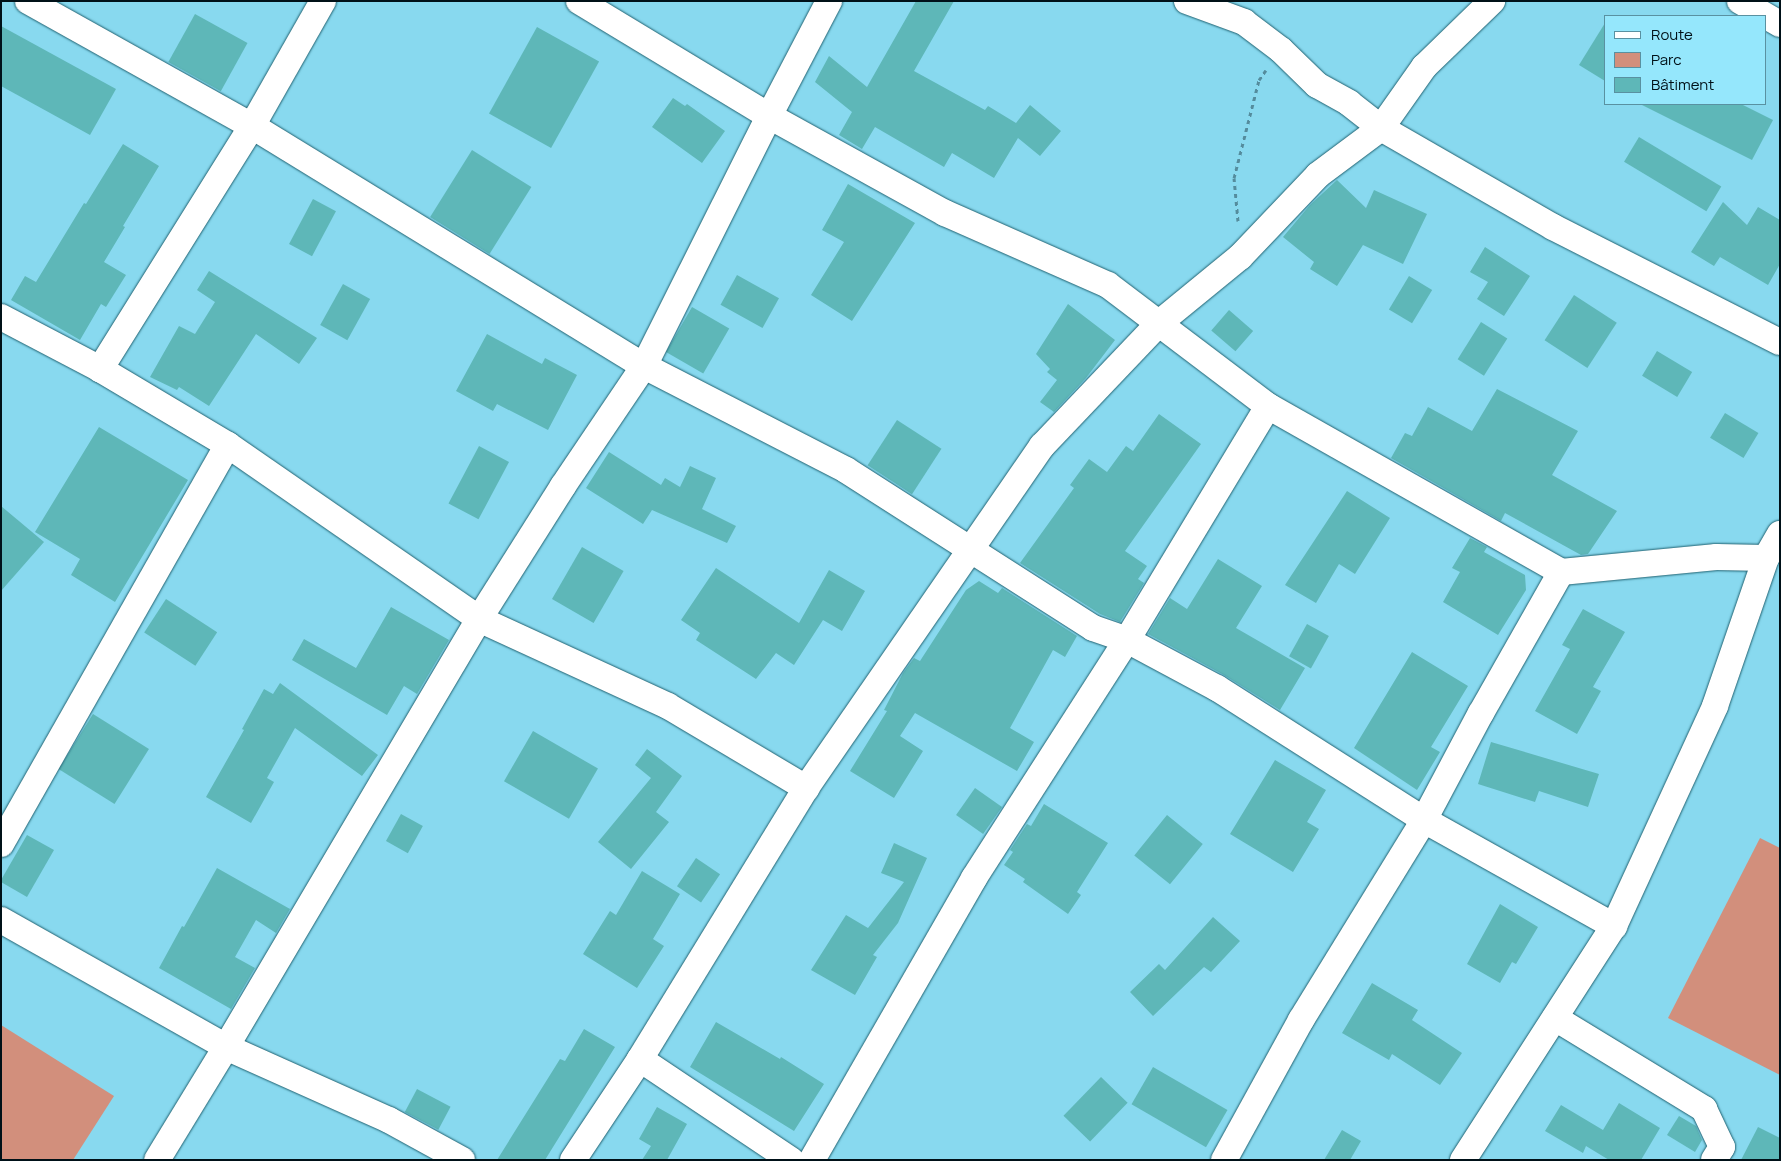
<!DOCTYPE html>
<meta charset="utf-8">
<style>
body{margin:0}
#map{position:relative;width:1781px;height:1161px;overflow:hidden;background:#88d9ef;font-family:Manrope,sans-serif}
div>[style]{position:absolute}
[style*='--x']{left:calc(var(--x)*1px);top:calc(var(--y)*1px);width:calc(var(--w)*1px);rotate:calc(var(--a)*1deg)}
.green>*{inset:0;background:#d28f7c}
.building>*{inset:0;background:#5eb7b8;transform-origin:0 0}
.path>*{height:3px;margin-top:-1.5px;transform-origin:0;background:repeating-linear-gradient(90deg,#548c9d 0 4px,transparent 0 8px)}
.roads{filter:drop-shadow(0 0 1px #206170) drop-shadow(0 0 1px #206170)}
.street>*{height:26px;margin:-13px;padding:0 13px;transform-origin:13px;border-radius:13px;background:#fff}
span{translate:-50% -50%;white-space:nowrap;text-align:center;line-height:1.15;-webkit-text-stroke:4px #95e7fc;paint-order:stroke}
.frame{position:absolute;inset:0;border:2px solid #001118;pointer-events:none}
.legend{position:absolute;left:1604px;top:15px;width:162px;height:90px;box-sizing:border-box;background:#95e7fc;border:1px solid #5991a1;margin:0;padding:6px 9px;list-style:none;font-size:15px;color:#001118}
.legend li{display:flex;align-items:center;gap:10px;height:25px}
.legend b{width:25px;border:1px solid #5991a1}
</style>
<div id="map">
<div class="green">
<div style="clip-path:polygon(1760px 838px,1780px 848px,1780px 1075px,1668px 1018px)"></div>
<div style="clip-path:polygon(1px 1025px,114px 1096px,73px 1160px,1px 1160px)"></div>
</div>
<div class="building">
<div style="clip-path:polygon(916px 1px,954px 1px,914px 71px,985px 110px,988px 106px,1016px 123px,1030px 105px,1061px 131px,1040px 156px,1018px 138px,994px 178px,952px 153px,944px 167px,875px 127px,862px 149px,839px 135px,852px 112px,815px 82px,829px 56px,867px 87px)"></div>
<div style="left:195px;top:14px;width:60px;height:55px;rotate:29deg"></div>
<div style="clip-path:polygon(1605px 23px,1605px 81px,1579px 65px)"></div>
<div style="clip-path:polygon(1px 26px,116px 89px,90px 135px,1px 86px)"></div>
<div style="left:537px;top:27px;width:71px;height:99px;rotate:29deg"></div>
<div style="clip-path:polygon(673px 98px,685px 106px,687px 104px,725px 131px,702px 163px,652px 127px)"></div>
<div style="clip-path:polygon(1640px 104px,1741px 104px,1773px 120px,1752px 160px)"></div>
<div style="left:1639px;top:137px;width:96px;height:29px;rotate:31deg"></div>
<div style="clip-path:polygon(123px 144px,159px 166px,123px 226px,125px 227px,104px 262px,126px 275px,106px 307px,101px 304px,80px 340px,11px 300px,25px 276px,36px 282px,84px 203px,86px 204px)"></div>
<div style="left:472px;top:150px;width:70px;height:79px;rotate:32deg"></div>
<div style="clip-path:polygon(1337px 180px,1366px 208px,1374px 190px,1427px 214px,1403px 264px,1363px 245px,1337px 286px,1310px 269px,1314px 262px,1283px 237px,1310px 205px)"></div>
<div style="clip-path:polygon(848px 184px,915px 223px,852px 321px,811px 295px,844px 242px,822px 230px)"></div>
<div style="left:313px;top:199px;width:26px;height:51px;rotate:28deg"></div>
<div style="clip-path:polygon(1723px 202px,1747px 225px,1758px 207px,1780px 220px,1780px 264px,1768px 285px,1720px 257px,1714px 266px,1691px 252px)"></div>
<div style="clip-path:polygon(1485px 247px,1530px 276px,1504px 316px,1477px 299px,1488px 282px,1470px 272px)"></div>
<div style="clip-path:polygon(209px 271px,317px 338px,299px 364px,256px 334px,209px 406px,179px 387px,177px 390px,150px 377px,179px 326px,195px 334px,215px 302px,197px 290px)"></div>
<div style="left:737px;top:275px;width:48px;height:34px;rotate:29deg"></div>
<div style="left:1409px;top:276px;width:27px;height:39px;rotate:31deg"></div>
<div style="left:343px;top:284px;width:31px;height:47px;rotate:29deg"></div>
<div style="left:1574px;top:295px;width:51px;height:54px;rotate:33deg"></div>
<div style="clip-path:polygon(1068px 304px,1115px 340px,1086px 378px,1054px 412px,1040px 402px,1057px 380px,1047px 372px,1050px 369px,1036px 354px)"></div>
<div style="left:692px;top:307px;width:43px;height:52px;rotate:30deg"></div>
<div style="left:1229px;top:310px;width:32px;height:27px;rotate:41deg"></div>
<div style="left:1481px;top:322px;width:31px;height:44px;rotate:32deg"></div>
<div style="clip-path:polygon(487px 334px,542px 364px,545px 358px,577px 375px,548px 430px,497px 404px,493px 411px,456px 391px)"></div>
<div style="left:1657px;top:351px;width:41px;height:29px;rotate:31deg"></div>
<div style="clip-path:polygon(1497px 389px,1578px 431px,1552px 475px,1617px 511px,1588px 554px,1581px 555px,1505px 513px,1501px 521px,1391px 458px,1405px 433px,1412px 436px,1428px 407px,1472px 431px)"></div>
<div style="left:1725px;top:413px;width:39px;height:29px;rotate:31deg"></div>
<div style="clip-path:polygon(1159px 414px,1201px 444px,1125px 551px,1147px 566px,1138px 579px,1144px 583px,1120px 622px,1100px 614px,1020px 563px,1074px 488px,1070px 485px,1089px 459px,1107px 472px,1126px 446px,1133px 451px)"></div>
<div style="left:897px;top:420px;width:53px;height:54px;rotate:33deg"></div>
<div style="clip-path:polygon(99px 427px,188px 480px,115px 602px,71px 575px,80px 559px,35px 532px)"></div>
<div style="left:479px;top:446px;width:34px;height:65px;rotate:28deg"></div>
<div style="clip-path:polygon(609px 452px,661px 485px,665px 478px,680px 487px,690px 466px,716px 478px,702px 509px,736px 526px,727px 543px,652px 510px,643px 524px,586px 488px)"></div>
<div style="clip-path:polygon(1347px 491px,1390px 518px,1355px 574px,1339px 564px,1316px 603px,1285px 585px)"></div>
<div style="clip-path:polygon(1px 506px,44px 542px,1px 591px)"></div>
<div style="clip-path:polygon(1470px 538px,1487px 547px,1484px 552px,1525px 575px,1526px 590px,1498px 635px,1443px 602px,1460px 572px,1452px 568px)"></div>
<div style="left:582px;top:547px;width:48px;height:60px;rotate:30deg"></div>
<div style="clip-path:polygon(1218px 559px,1262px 586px,1236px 628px,1305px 668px,1280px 710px,1224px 675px,1148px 634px,1170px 598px,1187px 609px)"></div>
<div style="clip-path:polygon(716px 568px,799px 623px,829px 570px,865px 591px,842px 631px,823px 620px,794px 665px,776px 653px,756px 679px,696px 640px,700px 633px,681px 620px)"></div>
<div style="clip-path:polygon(979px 581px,998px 593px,1002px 588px,1077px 636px,1065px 657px,1053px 650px,1010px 728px,1034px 742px,1017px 771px,915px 713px,900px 736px,923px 751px,894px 798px,850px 771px,887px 711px,884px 710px,903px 673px,914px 658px,920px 661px,966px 590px)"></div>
<div style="left:166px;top:599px;width:61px;height:40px;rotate:33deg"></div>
<div style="clip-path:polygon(391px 607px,449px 640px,417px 694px,404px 686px,387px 715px,292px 660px,304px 639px,356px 668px)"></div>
<div style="clip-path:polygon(1583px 609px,1625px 632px,1593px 687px,1601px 691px,1577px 734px,1535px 711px,1570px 649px,1562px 645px)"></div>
<div style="left:1307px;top:624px;width:25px;height:37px;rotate:29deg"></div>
<div style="clip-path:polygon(1412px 652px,1468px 686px,1431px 747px,1440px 752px,1417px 790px,1354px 748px)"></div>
<div style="clip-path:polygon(280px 683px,378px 755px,362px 776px,295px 728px,267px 778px,274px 782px,251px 823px,206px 797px,244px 730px,242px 729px,264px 689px,273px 694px)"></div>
<div style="left:93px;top:714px;width:66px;height:65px;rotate:32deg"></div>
<div style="left:533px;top:731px;width:75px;height:58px;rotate:30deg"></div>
<div style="clip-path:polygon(1491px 742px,1599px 774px,1588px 807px,1539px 791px,1535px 802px,1478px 784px)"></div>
<div style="clip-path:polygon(647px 749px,682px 776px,656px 812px,669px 822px,631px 869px,598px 842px,651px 778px,635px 765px)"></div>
<div style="clip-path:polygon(1275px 760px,1326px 790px,1307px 822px,1319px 829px,1293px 872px,1230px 834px)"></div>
<div style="left:975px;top:788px;width:33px;height:33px;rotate:35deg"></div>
<div style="clip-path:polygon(1044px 804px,1108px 843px,1077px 892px,1081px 895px,1068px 914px,1023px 882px,1025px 879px,1004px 865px,1013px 852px,1010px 850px,1027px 824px,1031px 826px)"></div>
<div style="left:401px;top:814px;width:25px;height:31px;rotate:29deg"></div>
<div style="left:1167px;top:815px;width:46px;height:52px;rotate:39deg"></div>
<div style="clip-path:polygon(27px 835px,54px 850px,27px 897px,1px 882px,1px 880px)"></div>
<div style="clip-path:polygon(894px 843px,927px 858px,898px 923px,873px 955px,877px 957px,855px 995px,811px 970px,846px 915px,868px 928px,904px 882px,881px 873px)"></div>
<div style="left:696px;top:858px;width:29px;height:34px;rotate:34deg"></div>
<div style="clip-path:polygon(217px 868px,290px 909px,276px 933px,256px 920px,235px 957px,255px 968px,231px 1009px,159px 968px,182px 926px,184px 927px)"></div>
<div style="clip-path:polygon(642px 871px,680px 894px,653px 939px,664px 946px,637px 988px,583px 954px,610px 911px,616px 915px)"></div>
<div style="clip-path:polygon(1500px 904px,1538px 927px,1516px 964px,1512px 962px,1500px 983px,1467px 964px)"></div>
<div style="clip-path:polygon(1213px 917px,1240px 941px,1211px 972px,1204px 967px,1153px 1016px,1130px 992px,1159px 964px,1165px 970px)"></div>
<div style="clip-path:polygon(1372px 983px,1418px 1010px,1412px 1020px,1462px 1053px,1440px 1085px,1392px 1054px,1389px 1060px,1342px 1033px)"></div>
<div style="clip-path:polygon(716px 1022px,780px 1059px,781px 1057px,824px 1084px,794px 1131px,690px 1067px)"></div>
<div style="clip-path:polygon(584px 1029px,615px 1047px,545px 1160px,497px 1160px,560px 1059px,565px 1061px)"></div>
<div style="left:1153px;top:1067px;width:86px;height:43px;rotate:30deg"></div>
<div style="left:1101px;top:1077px;width:37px;height:54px;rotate:44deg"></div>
<div style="left:417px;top:1089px;width:38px;height:26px;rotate:28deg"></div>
<div style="clip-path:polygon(1619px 1103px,1660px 1128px,1641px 1160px,1609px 1160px,1586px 1146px,1583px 1153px,1545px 1131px,1561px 1105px,1603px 1130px)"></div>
<div style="clip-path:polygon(657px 1107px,687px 1124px,667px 1160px,642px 1160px,651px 1146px,639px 1139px)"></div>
<div style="clip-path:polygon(1679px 1116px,1696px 1126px,1702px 1140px,1695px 1152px,1667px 1135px)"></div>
<div style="clip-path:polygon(1758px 1127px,1780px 1138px,1780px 1160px,1741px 1160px)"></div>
<div style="clip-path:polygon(1342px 1130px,1361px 1141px,1350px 1160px,1324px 1160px)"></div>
</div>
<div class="path">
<div style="--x:1238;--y:221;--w:43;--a:-95.3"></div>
<div style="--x:1234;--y:178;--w:101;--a:-75.7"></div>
<div style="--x:1259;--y:80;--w:12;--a:-55"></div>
</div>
<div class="roads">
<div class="street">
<div style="--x:28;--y:1;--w:257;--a:29.2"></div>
<div style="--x:252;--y:126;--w:460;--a:31.5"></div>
<div style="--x:644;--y:366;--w:227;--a:27.2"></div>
<div style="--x:846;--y:470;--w:293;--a:32.6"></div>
<div style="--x:1093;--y:628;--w:36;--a:19"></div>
<div style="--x:1127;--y:640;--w:102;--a:28.1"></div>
<div style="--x:1217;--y:688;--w:246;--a:32.5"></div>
<div style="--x:1424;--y:820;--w:218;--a:29.2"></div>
<div style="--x:323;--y:1;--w:144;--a:119.6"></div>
<div style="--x:252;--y:126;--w:287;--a:122"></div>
<div style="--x:100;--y:369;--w:149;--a:30.7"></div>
<div style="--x:228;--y:445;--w:305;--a:34.7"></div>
<div style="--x:479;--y:619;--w:208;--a:24.7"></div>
<div style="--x:668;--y:706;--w:161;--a:30.7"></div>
<div style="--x:579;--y:1;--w:222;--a:31.2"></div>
<div style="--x:769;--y:116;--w:201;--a:28.9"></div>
<div style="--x:945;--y:213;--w:178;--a:23.8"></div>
<div style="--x:1108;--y:285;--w:201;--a:37.1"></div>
<div style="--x:1268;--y:406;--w:337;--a:29.5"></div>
<div style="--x:1561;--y:572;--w:156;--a:-5.5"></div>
<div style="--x:1716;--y:557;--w:50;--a:1.1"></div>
<div style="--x:1187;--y:1;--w:61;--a:20.2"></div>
<div style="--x:1244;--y:22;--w:46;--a:37.1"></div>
<div style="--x:1281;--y:50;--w:50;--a:44.2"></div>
<div style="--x:1317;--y:85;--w:37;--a:29"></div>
<div style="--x:1349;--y:103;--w:41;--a:38"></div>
<div style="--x:1381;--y:128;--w:198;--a:29.9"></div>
<div style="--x:1553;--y:227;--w:254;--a:26.9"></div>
<div style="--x:1740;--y:1;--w:46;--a:29.9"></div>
<div style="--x:1;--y:317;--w:112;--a:27.7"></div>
<div style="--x:1;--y:844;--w:459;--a:-60.4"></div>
<div style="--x:1;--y:920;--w:258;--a:29.4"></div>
<div style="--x:226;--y:1047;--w:132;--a:121.4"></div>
<div style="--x:1555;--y:1018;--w:175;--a:31.4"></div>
<div style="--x:1704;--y:1109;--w:42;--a:64.7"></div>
<div style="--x:1722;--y:1147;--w:15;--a:122"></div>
<div style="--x:640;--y:1059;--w:182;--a:33.8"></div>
<div style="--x:462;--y:1160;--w:83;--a:-151.3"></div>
<div style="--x:389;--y:1120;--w:179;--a:-155.9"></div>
<div style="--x:226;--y:1047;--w:497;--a:-59.4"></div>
<div style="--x:479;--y:619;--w:157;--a:-57.7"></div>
<div style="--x:563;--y:486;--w:145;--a:-56"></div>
<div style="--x:644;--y:366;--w:280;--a:-63.4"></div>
<div style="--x:769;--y:116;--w:130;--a:-62.4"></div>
<div style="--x:573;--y:1160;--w:121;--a:-56.4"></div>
<div style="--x:640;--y:1059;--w:318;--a:-58.5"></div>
<div style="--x:806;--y:788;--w:416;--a:-55.4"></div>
<div style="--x:1042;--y:446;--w:168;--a:-46.4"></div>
<div style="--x:1158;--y:324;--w:106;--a:-39.3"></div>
<div style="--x:1240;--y:257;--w:113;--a:-46.4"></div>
<div style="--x:1318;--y:175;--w:79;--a:-36.7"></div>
<div style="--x:1381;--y:128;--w:75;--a:-54.8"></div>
<div style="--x:1424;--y:67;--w:95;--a:-44.1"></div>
<div style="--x:812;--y:1160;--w:325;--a:-60.1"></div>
<div style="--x:974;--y:878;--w:283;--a:-57.3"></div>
<div style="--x:1127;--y:640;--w:273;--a:-58.9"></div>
<div style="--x:1224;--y:1160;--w:160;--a:-61.2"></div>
<div style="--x:1301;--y:1020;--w:235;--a:-58.4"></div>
<div style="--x:1424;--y:820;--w:121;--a:-62"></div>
<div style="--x:1481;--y:713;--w:162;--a:-60.4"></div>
<div style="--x:1463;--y:1160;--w:278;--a:-57.2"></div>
<div style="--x:1614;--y:926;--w:242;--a:-65.3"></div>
<div style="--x:1715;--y:706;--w:157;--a:-71"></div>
<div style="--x:1766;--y:558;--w:28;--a:-60"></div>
</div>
</div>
<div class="frame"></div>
<ul class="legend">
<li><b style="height:6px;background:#fff"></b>Route</li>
<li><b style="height:14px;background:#d28f7c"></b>Parc</li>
<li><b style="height:14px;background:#5eb7b8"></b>Bâtiment</li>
</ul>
</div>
